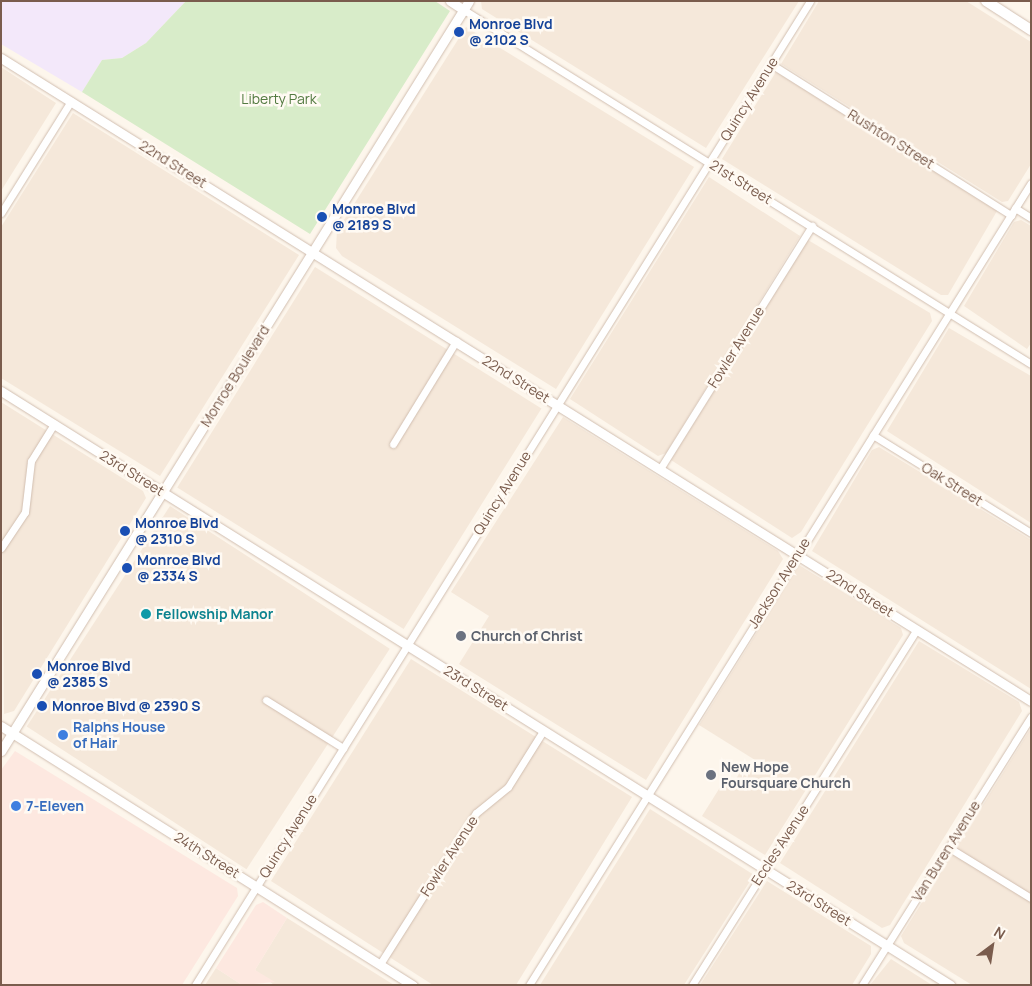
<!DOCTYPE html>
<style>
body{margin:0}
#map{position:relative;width:1032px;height:986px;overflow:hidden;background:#fdf6ec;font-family:Manrope,sans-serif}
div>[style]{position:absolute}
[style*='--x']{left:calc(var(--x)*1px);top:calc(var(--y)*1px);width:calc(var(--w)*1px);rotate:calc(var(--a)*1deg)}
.residential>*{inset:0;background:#f5e8da;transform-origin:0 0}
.commercial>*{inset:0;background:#fde8e0}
.education>*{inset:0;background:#f3e8fa}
.green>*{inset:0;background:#d8ecc9}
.roads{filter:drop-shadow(0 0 1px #d1beb0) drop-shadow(0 0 1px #d1beb0)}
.minor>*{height:7px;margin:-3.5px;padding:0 3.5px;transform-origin:3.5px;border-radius:3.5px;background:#fff}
.tertiary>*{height:9px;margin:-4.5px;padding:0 4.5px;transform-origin:4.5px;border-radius:4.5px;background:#fff}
.secondary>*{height:10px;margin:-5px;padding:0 5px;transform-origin:5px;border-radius:5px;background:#fff}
.dots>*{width:14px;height:14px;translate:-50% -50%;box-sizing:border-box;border:2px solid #fffaf3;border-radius:50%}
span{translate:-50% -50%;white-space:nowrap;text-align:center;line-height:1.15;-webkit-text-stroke:5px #fffaf3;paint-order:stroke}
.transit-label{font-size:14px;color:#164399;font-weight:700}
.left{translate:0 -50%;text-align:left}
.park-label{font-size:14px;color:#537a41}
.street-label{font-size:14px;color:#7a5c4d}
.culture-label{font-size:14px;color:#0d838f;font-weight:700}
.worship-label{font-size:14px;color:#5b616d;font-weight:700}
.shop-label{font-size:14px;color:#366cbe;font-weight:700}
.frame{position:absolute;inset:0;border:2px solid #7a5c4d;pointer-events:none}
.north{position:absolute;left:967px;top:921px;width:50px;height:50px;-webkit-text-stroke:4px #fffaf3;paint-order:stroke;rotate:31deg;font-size:14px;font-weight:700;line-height:20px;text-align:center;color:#7a5c4d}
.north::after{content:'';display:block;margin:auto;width:18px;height:22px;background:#7a5c4d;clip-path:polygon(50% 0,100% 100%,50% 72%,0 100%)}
</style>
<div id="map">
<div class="residential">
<div style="clip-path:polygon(481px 1px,799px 1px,706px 148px,482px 9px)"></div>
<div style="clip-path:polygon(819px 1px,966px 1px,1031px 42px,1031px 164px,1008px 201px,1002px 202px,781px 64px)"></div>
<div style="clip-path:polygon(466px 27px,694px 167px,556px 389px,342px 256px,336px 248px,337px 231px)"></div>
<div style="clip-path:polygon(1px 67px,56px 103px,1px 191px)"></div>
<div style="clip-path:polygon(776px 72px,997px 211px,948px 295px,941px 295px,722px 159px)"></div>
<div style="clip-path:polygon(73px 113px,299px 255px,160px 476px,1px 378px,1px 227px)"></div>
<div style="clip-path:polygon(709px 177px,800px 236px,666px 453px,658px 456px,570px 399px)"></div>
<div style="clip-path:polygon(1021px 220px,1031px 226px,1031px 343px,1027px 349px,964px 306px,1014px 222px)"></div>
<div style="clip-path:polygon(808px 240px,930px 313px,932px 321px,801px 532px,792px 538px,671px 460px)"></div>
<div style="left:315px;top:267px;width:267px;height:260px;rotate:32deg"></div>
<div style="clip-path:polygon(949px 328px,1031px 376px,1031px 523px,887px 431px)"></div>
<div style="clip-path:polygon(1px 402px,143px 491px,146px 498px,14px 711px,4px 714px)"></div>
<div style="clip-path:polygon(563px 417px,778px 551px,783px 559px,646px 780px,459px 664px,489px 616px,451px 592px)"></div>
<div style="clip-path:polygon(879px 447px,1031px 540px,1031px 689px,812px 551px,872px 450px)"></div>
<div style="left:170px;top:506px;width:262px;height:263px;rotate:33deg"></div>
<div style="clip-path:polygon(799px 565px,901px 628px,903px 635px,765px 855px,702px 816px,724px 781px,732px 786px,740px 772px,746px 776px,755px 760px,699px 725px)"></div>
<div style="clip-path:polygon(919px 641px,1019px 702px,1022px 711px,890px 925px,882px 928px,780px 863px)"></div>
<div style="clip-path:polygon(411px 659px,632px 797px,516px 985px,433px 985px,271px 881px)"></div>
<div style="clip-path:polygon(1031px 728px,1031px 985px,972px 985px,904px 943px,901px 936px)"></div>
<div style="clip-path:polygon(650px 809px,754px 875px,684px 985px,540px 985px)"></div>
<div style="clip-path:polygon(767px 881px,871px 946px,871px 954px,852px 985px,700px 985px)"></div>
<div style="clip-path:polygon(287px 918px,394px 985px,274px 985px,255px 970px)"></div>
<div style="clip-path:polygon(891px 959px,932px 985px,870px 985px)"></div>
<div style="clip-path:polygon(216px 968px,242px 985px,205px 985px)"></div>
</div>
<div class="commercial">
<div style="clip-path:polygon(15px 751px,237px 888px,238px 896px,182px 985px,1px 985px,1px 770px)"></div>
<div style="clip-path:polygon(263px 902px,287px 918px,255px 970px,275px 982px,242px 985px,216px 968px,256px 905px)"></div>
</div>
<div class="education">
<div style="clip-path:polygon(1px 1px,186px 1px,146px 43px,122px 58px,102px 60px,82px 92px,1px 44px)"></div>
</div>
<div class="green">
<div style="clip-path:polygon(186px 1px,435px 1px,450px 11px,310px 234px,82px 92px,102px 60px,122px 58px,146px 43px)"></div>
</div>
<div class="roads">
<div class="minor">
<div style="--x:464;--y:10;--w:668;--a:31.98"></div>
<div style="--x:771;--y:64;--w:284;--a:32.2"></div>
<div style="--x:1015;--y:208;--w:19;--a:32"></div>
<div style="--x:1;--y:213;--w:132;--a:-58"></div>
<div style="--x:873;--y:435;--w:186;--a:31.8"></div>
<div style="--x:393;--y:444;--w:121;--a:-58.5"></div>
<div style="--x:660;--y:469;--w:287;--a:-58"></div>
<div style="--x:1;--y:548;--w:43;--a:-56.3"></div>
<div style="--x:25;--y:512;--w:51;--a:-83.3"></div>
<div style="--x:31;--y:461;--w:44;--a:-58.1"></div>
<div style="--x:266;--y:700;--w:91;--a:31.9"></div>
<div style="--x:948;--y:847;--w:97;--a:31.6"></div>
<div style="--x:380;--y:964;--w:179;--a:-57.6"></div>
<div style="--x:476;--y:813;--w:41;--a:-39.1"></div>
<div style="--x:508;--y:787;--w:66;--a:-58"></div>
<div style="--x:195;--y:985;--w:1160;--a:-57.99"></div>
<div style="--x:529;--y:985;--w:946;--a:-57.96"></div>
<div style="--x:692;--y:985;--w:421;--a:-57.7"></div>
<div style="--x:862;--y:985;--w:317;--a:-57.8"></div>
</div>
<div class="tertiary">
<div style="--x:450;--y:1;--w:17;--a:33"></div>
<div style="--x:1;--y:58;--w:1214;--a:31.98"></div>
<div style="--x:1;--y:391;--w:1120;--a:32.04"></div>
<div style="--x:1;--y:726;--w:487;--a:32.2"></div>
<div style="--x:1;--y:751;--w:884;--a:-58.04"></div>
</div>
<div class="secondary">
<div style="--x:986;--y:1;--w:54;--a:32.8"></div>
</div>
</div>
<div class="dots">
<div style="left:459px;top:32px;background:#1a4fb4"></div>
<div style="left:322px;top:217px;background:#1a4fb4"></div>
<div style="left:125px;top:531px;background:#1a4fb4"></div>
<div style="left:127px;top:568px;background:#1a4fb4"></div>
<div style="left:146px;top:614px;background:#0f9aa8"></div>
<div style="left:461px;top:636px;background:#6b7280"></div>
<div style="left:37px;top:674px;background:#1a4fb4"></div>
<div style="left:42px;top:706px;background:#1a4fb4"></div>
<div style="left:63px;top:735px;background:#3f7fe0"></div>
<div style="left:711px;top:775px;background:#6b7280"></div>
<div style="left:16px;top:806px;background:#3f7fe0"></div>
</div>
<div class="transit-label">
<span class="left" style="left:469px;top:32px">Monroe Blvd<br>@ 2102 S</span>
<span class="left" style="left:332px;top:217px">Monroe Blvd<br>@ 2189 S</span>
<span class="left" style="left:135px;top:531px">Monroe Blvd<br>@ 2310 S</span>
<span class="left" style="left:137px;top:568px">Monroe Blvd<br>@ 2334 S</span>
<span class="left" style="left:47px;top:674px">Monroe Blvd<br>@ 2385 S</span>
<span class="left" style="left:52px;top:706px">Monroe Blvd @ 2390 S</span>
</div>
<div class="park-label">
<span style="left:279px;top:99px">Liberty Park</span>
</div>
<div class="street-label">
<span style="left:749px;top:99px;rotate:-58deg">Quincy Avenue</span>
<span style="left:891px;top:139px;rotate:32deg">Rushton Street</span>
<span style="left:173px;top:164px;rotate:32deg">22nd Street</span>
<span style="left:741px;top:182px;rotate:32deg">21st Street</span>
<span style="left:736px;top:347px;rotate:-58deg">Fowler Avenue</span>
<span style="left:235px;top:376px;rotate:-58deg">Monroe Boulevard</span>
<span style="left:516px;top:379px;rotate:32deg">22nd Street</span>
<span style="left:132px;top:473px;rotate:32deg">23rd Street</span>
<span style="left:952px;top:484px;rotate:32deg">Oak Street</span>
<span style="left:502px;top:493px;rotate:-58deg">Quincy Avenue</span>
<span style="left:779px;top:583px;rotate:-58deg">Jackson Avenue</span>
<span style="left:860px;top:593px;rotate:32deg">22nd Street</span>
<span style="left:476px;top:688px;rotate:32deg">23rd Street</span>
<span style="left:288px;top:836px;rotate:-58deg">Quincy Avenue</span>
<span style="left:780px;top:845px;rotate:-57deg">Eccles Avenue</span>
<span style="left:946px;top:851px;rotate:-58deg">Van Buren Avenue</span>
<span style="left:207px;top:855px;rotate:32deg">24th Street</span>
<span style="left:449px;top:856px;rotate:-57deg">Fowler Avenue</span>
<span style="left:819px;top:903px;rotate:32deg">23rd Street</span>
</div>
<div class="culture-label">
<span class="left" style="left:156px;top:614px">Fellowship Manor</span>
</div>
<div class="worship-label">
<span class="left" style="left:471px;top:636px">Church of Christ</span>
<span class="left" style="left:721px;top:775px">New Hope<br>Foursquare Church</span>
</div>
<div class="shop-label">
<span class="left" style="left:73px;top:735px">Ralphs House<br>of Hair</span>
<span class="left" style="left:26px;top:806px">7-Eleven</span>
</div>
<div class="frame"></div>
<div class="north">N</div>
</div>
